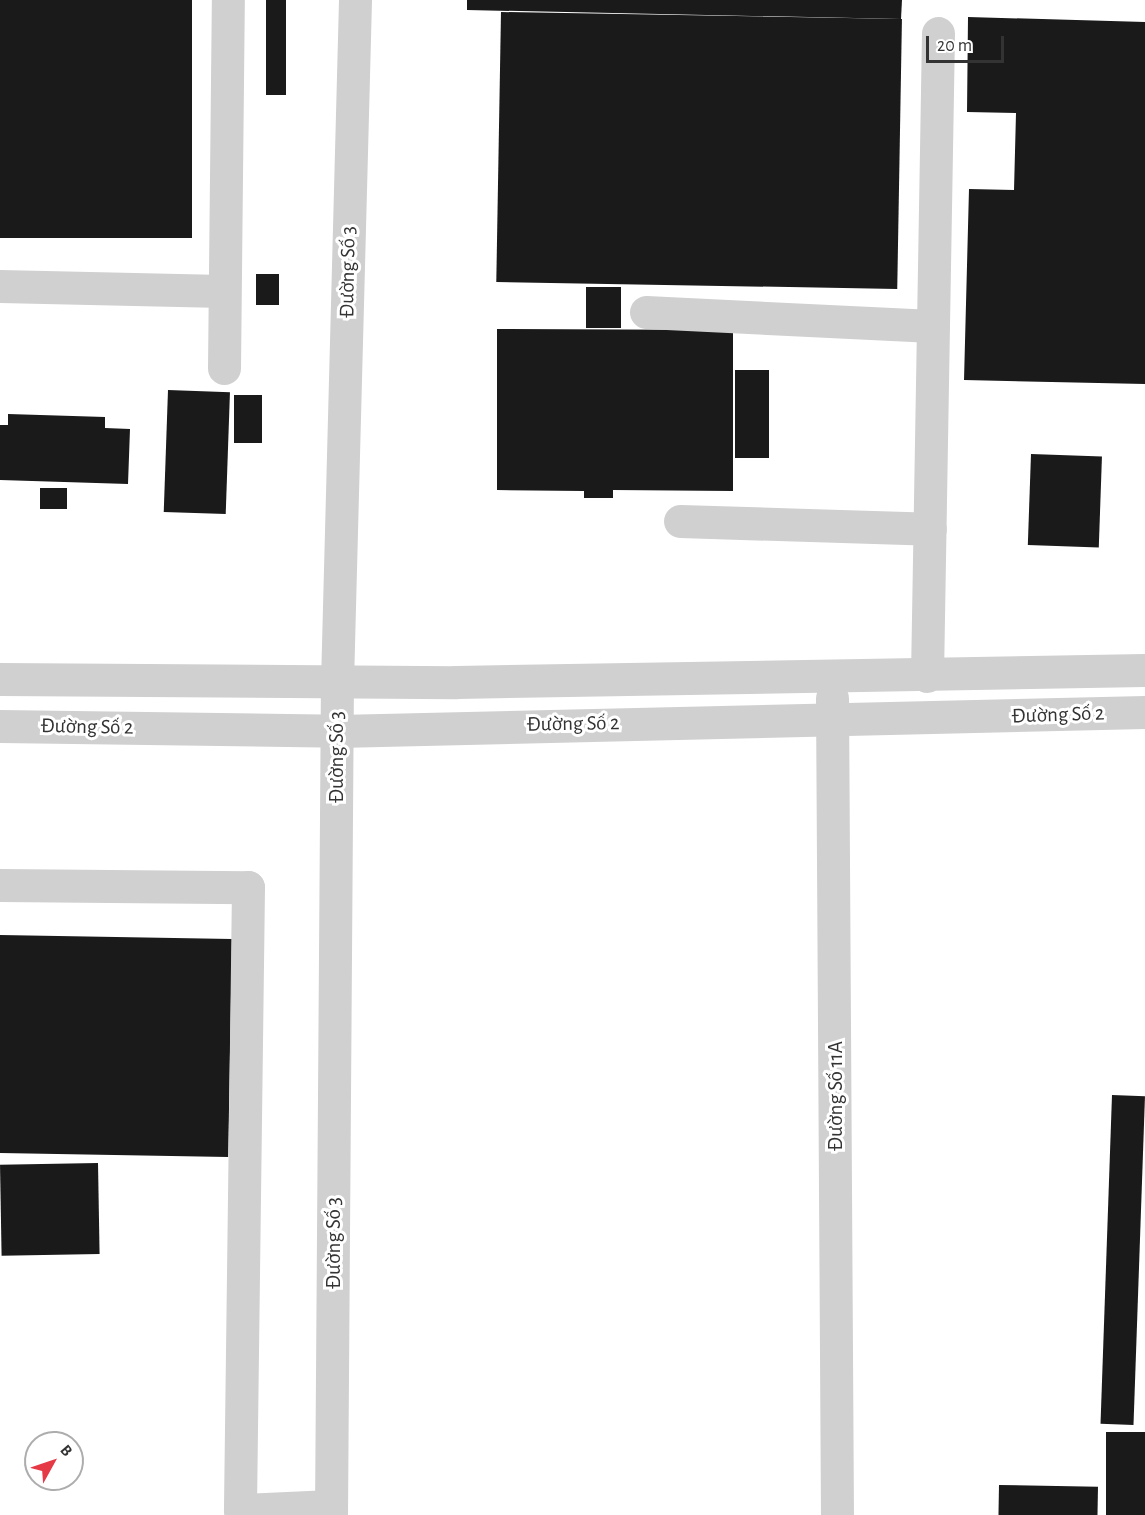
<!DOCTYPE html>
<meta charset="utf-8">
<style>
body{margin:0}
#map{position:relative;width:1145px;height:1515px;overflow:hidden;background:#fff;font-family:"Alegreya Sans",sans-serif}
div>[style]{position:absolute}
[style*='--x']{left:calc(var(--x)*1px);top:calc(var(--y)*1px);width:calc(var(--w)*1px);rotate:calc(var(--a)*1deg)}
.building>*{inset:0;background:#1a1a1a;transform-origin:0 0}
.minor>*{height:33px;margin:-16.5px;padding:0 16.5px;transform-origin:16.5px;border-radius:16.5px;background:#d0d0d0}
span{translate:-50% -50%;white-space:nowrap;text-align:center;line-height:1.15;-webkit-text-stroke:6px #fff;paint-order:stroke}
.street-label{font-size:21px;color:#333}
.north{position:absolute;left:24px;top:1431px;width:60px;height:60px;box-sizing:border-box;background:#fff;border:2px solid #adadad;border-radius:50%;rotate:50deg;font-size:16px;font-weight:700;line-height:24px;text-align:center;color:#333}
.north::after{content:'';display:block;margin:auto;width:21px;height:27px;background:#e63946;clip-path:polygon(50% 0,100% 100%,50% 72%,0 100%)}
.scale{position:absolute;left:926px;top:36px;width:78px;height:27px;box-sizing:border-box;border:3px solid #333;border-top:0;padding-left:8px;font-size:18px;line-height:21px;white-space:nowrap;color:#333;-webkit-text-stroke:4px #fff;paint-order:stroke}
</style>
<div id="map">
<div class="building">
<div style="left:0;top:0;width:192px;height:238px"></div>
<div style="left:266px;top:0;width:20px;height:95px"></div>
<div style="clip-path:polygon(467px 0,902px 0,901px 19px,467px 10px)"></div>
<div style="left:501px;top:12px;width:401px;height:270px;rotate:1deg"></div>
<div style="clip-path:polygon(968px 17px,1145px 22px,1145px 384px,964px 380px,969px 189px,1014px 190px,1016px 113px,967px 112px)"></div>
<div style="left:256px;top:274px;width:23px;height:31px"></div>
<div style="left:586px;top:287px;width:35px;height:41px"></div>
<div style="clip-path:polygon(497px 329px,733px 330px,733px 491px,613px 490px,613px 498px,584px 498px,584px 491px,497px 490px)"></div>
<div style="left:735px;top:370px;width:34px;height:88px"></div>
<div style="left:168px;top:390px;width:62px;height:122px;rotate:2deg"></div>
<div style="left:234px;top:395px;width:28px;height:48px"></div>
<div style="clip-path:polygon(8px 414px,105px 417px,105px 428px,130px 429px,128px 484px,0 480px,0 425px,8px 425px)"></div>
<div style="left:1031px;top:454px;width:71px;height:91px;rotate:2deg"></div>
<div style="left:40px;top:488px;width:27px;height:21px"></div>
<div style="left:0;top:935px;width:232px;height:218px;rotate:1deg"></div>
<div style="left:1112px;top:1095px;width:33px;height:329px;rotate:2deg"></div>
<div style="left:98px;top:1163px;width:91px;height:98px;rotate:89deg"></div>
<div style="left:1106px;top:1432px;width:39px;height:83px"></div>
<div style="left:999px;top:1485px;width:99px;height:30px;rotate:1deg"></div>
</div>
<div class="minor">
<div style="--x:0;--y:286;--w:223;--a:1.3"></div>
<div style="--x:646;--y:312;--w:287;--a:2.8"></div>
<div style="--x:224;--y:368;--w:368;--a:-89.4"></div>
<div style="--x:680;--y:521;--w:250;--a:1.8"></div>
<div style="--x:927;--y:676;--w:643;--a:-89.02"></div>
<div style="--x:0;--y:679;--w:456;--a:0.4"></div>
<div style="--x:456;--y:682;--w:689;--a:-1"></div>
<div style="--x:832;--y:698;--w:817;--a:89.65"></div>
<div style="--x:0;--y:726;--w:338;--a:0.8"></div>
<div style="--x:338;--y:731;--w:807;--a:-1.35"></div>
<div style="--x:0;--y:885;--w:248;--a:0.5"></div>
<div style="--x:248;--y:887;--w:623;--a:90.74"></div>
<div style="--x:240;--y:1510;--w:91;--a:-2.5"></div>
<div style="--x:331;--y:1515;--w:832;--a:-89.59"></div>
<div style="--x:337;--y:683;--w:683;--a:-88.49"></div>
</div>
<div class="street-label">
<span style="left:348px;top:272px;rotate:-89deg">Đường Số 3</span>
<span style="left:1058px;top:715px;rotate:-2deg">Đường Số 2</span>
<span style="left:573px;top:724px;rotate:-1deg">Đường Số 2</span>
<span style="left:87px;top:727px;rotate:1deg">Đường Số 2</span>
<span style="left:337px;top:757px;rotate:-90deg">Đường Số 3</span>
<span style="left:836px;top:1096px;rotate:-90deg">Đường Số 11A</span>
<span style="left:334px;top:1243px;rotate:-90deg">Đường Số 3</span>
</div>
<div class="north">B</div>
<div class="scale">20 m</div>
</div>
